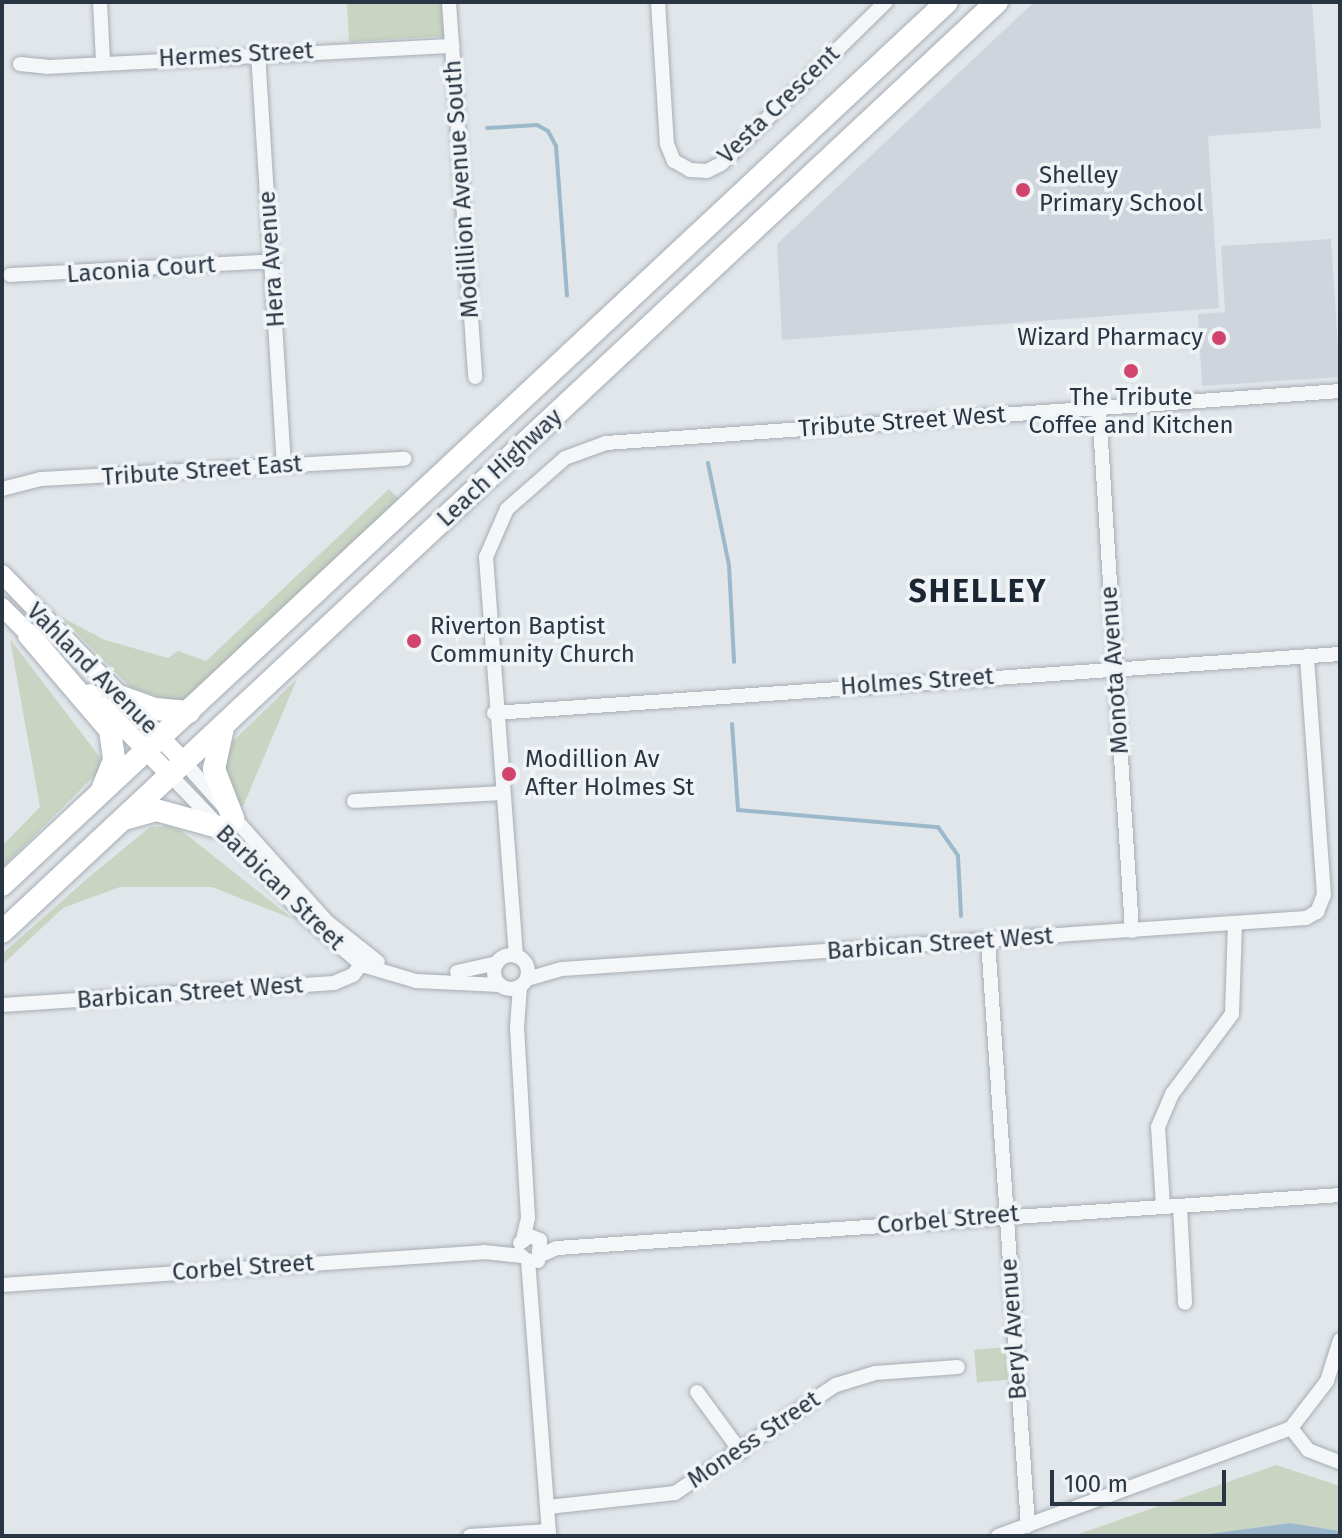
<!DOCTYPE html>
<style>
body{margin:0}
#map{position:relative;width:1342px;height:1538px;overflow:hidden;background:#e1e6ea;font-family:"Fira Sans",sans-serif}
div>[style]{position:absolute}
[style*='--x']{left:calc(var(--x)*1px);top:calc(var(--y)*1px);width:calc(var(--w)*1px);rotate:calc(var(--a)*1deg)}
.built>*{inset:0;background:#cfd5dc}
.green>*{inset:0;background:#c9d4c2;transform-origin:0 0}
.water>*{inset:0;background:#9bb9ca}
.stream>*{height:4px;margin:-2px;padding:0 2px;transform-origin:2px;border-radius:2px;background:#9bb9ca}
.roads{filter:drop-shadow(0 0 2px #a6adb4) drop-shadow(0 0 2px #a6adb4)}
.minor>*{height:14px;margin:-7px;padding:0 7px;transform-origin:7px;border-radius:7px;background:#f4f6f8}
.minor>.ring{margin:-7px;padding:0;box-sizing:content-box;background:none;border:14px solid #f4f6f8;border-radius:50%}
.major>*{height:18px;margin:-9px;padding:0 9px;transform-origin:9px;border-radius:9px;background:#fff}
.highway>*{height:22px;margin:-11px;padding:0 11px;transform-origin:11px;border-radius:11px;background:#fff}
.dots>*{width:22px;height:22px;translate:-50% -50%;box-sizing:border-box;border:4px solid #f0f4f7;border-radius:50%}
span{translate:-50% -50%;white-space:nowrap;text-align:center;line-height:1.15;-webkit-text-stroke:7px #f0f4f7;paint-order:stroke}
.street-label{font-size:24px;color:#293542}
.poi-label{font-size:24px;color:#293542}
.left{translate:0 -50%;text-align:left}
.right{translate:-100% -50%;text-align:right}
.district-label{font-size:32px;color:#1b2633;font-weight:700;letter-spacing:2px}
.frame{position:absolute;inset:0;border:4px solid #293542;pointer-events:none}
.scale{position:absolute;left:1050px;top:1470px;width:176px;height:36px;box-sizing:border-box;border:4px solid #293542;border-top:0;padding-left:10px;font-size:24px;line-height:28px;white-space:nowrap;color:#293542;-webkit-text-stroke:6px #f0f4f7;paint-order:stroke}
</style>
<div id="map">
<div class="built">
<div style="clip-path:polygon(1034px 2px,1312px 2px,1321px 128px,1208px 136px,1219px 308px,782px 340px,777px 244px)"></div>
<div style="clip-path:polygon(1331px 239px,1340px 377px,1202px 386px,1198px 314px,1225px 312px,1221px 246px)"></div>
</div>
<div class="green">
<div style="clip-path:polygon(347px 2px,442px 2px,445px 36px,349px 42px)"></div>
<div style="clip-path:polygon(389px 489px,403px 503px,186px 705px,131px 688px,61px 617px,105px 640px,168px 658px,178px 651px,206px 661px)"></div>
<div style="clip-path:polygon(10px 639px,102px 760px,98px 772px,2px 868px,2px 846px,40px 807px)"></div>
<div style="clip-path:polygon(297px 679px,244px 804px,238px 809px,224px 785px,227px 747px)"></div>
<div style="clip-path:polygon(168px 826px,182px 831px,293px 919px,212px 887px,120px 887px,63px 908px,2px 965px,2px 954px,88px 878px,150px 827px)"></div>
<div style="left:1005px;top:1347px;width:33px;height:31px;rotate:85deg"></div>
<div style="clip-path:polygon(1276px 1465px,1340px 1486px,1340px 1531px,1290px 1523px,1193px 1536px,1073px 1536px)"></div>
</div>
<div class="water">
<div style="clip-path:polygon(1290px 1523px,1340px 1531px,1340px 1536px,1193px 1536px)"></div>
</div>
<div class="stream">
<div style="--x:487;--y:128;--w:50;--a:-3.4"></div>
<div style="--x:537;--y:125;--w:13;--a:29"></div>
<div style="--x:548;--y:131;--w:17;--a:62"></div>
<div style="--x:556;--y:146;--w:150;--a:85.8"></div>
<div style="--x:708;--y:463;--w:104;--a:78.4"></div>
<div style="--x:729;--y:565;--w:97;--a:87"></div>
<div style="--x:732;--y:724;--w:86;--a:86"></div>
<div style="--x:738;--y:810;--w:201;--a:4.9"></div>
<div style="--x:938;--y:827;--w:35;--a:55"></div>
<div style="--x:958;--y:856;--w:60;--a:87.1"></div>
</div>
<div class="roads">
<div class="minor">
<div style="--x:100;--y:2;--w:60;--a:87.1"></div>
<div style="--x:449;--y:2;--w:376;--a:86"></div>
<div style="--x:658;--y:2;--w:142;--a:86.4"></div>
<div style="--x:667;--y:144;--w:18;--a:68"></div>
<div style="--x:674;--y:161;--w:18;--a:29"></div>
<div style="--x:690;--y:170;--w:17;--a:3"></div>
<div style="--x:707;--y:171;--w:16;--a:-27"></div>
<div style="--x:721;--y:164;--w:231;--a:-44.5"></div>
<div style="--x:258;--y:53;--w:413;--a:86.4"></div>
<div style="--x:20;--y:64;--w:27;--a:6"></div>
<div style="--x:47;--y:67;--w:406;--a:-3"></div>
<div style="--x:10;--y:275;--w:263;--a:-3"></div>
<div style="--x:1099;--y:409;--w:523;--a:86.38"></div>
<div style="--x:2;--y:489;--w:40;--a:-14.4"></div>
<div style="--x:41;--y:479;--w:364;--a:-3.2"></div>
<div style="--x:494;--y:713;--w:848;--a:-3.99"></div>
<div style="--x:184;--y:762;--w:213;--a:48.2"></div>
<div style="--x:326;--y:921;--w:66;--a:38.3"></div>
<div style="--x:170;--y:775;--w:197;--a:46.2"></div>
<div style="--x:306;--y:917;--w:74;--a:40.6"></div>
<div style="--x:362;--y:965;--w:56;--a:16.5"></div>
<div style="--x:416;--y:981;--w:84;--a:2.7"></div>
<div style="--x:354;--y:801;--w:147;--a:-3.1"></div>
<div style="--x:988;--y:941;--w:586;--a:86.09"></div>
<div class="ring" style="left:494px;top:955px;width:20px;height:20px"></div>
<div style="--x:516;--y:956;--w:400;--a:-94.3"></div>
<div style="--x:486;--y:557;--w:52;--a:-66.4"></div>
<div style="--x:507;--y:509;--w:77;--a:-41.3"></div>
<div style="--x:565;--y:458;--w:44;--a:-20.1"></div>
<div style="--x:606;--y:443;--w:736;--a:-4.05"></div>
<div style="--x:457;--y:972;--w:41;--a:-12.7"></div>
<div style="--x:527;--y:979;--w:36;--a:-16"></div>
<div style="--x:562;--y:969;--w:746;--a:-3.92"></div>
<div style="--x:1306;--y:918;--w:13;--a:-29"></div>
<div style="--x:1317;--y:912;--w:18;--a:-68"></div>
<div style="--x:1324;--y:895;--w:240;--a:-94.1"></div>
<div style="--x:520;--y:986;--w:41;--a:94.2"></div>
<div style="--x:517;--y:1027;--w:191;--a:86.7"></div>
<div style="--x:528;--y:1218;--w:22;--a:103"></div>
<div style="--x:2;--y:1005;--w:333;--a:-3.8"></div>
<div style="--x:334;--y:983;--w:21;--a:-23"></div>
<div style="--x:353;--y:975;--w:23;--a:-52"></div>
<div style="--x:1163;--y:1206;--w:79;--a:-93.6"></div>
<div style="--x:1158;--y:1127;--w:36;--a:-67"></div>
<div style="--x:1172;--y:1094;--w:100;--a:-53.1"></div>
<div style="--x:1232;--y:1014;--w:89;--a:-88.1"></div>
<div style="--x:1180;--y:1206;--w:97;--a:87"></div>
<div style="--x:520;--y:1243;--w:12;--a:-35"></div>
<div style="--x:530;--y:1236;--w:11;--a:22"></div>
<div style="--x:540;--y:1240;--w:21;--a:95"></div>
<div style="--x:541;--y:1255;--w:17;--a:-24"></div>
<div style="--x:557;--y:1248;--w:785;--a:-3.87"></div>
<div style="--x:528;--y:1260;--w:277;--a:85.6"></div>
<div style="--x:2;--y:1285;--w:483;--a:-3.9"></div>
<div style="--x:484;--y:1252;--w:38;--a:6"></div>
<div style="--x:697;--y:1392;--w:74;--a:53.7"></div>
<div style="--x:1291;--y:1428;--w:28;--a:52"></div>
<div style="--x:1308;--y:1450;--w:34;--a:21"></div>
<div style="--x:548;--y:1507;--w:128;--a:-6.3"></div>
<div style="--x:675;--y:1493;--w:194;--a:-33.9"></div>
<div style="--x:836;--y:1385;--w:41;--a:-17.1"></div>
<div style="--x:875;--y:1373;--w:83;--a:-4.1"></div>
<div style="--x:470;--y:1536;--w:79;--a:-3.6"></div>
<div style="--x:998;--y:1536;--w:312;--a:-20.2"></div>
<div style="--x:1291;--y:1428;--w:59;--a:-52.5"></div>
<div style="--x:1327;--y:1381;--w:43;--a:-72.4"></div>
</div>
<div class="major">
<div style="--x:2;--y:574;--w:262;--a:45.9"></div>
<div style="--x:2;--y:607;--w:49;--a:45"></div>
<div style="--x:90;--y:693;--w:115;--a:45.7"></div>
</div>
<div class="highway">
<div style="--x:29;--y:635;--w:125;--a:49.5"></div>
<div style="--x:110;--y:730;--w:30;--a:82"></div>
<div style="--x:114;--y:760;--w:29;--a:112"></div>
<div style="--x:119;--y:696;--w:38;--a:20"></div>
<div style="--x:155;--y:709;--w:34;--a:5"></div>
<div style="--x:223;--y:728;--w:42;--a:102.4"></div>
<div style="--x:214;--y:769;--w:53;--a:68.8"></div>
<div style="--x:127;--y:818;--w:30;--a:-15"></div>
<div style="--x:156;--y:810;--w:64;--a:15.3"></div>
<div style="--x:2;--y:885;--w:1293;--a:-43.06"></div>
<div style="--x:2;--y:932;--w:1362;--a:-43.07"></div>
</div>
</div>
<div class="dots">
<div style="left:1023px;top:190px;background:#d1446d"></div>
<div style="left:1219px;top:338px;background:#d1446d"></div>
<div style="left:1131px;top:371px;background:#d1446d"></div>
<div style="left:414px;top:641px;background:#d1446d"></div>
<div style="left:509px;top:774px;background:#d1446d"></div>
</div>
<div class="street-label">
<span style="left:236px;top:55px;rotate:-3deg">Hermes Street</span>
<span style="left:779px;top:105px;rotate:-44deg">Vesta Crescent</span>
<span style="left:462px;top:189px;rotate:-94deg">Modillion Avenue South</span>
<span style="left:272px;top:259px;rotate:-94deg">Hera Avenue</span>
<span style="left:141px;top:270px;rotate:-4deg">Laconia Court</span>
<span style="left:902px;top:422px;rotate:-4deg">Tribute Street West</span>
<span style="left:500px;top:468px;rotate:-43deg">Leach Highway</span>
<span style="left:202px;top:471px;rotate:-4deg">Tribute Street East</span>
<span style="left:92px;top:669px;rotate:45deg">Vahland Avenue</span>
<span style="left:1115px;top:670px;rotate:-94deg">Monota Avenue</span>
<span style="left:917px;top:682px;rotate:-4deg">Holmes Street</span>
<span style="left:280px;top:888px;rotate:44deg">Barbican Street</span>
<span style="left:940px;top:944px;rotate:-4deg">Barbican Street West</span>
<span style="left:190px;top:993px;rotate:-4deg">Barbican Street West</span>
<span style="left:948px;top:1220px;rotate:-5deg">Corbel Street</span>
<span style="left:243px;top:1268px;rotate:-4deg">Corbel Street</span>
<span style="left:1014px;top:1329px;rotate:-94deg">Beryl Avenue</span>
<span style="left:754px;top:1440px;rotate:-34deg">Moness Street</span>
</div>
<div class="poi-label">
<span class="left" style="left:1039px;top:190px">Shelley<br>Primary School</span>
<span class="right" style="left:1203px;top:338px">Wizard Pharmacy</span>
<span style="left:1131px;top:412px">The Tribute<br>Coffee and Kitchen</span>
<span class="left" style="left:430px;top:641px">Riverton Baptist<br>Community Church</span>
<span class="left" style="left:525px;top:774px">Modillion Av<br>After Holmes St</span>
</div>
<div class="district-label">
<span style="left:978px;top:591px">SHELLEY</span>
</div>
<div class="frame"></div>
<div class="scale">100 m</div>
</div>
